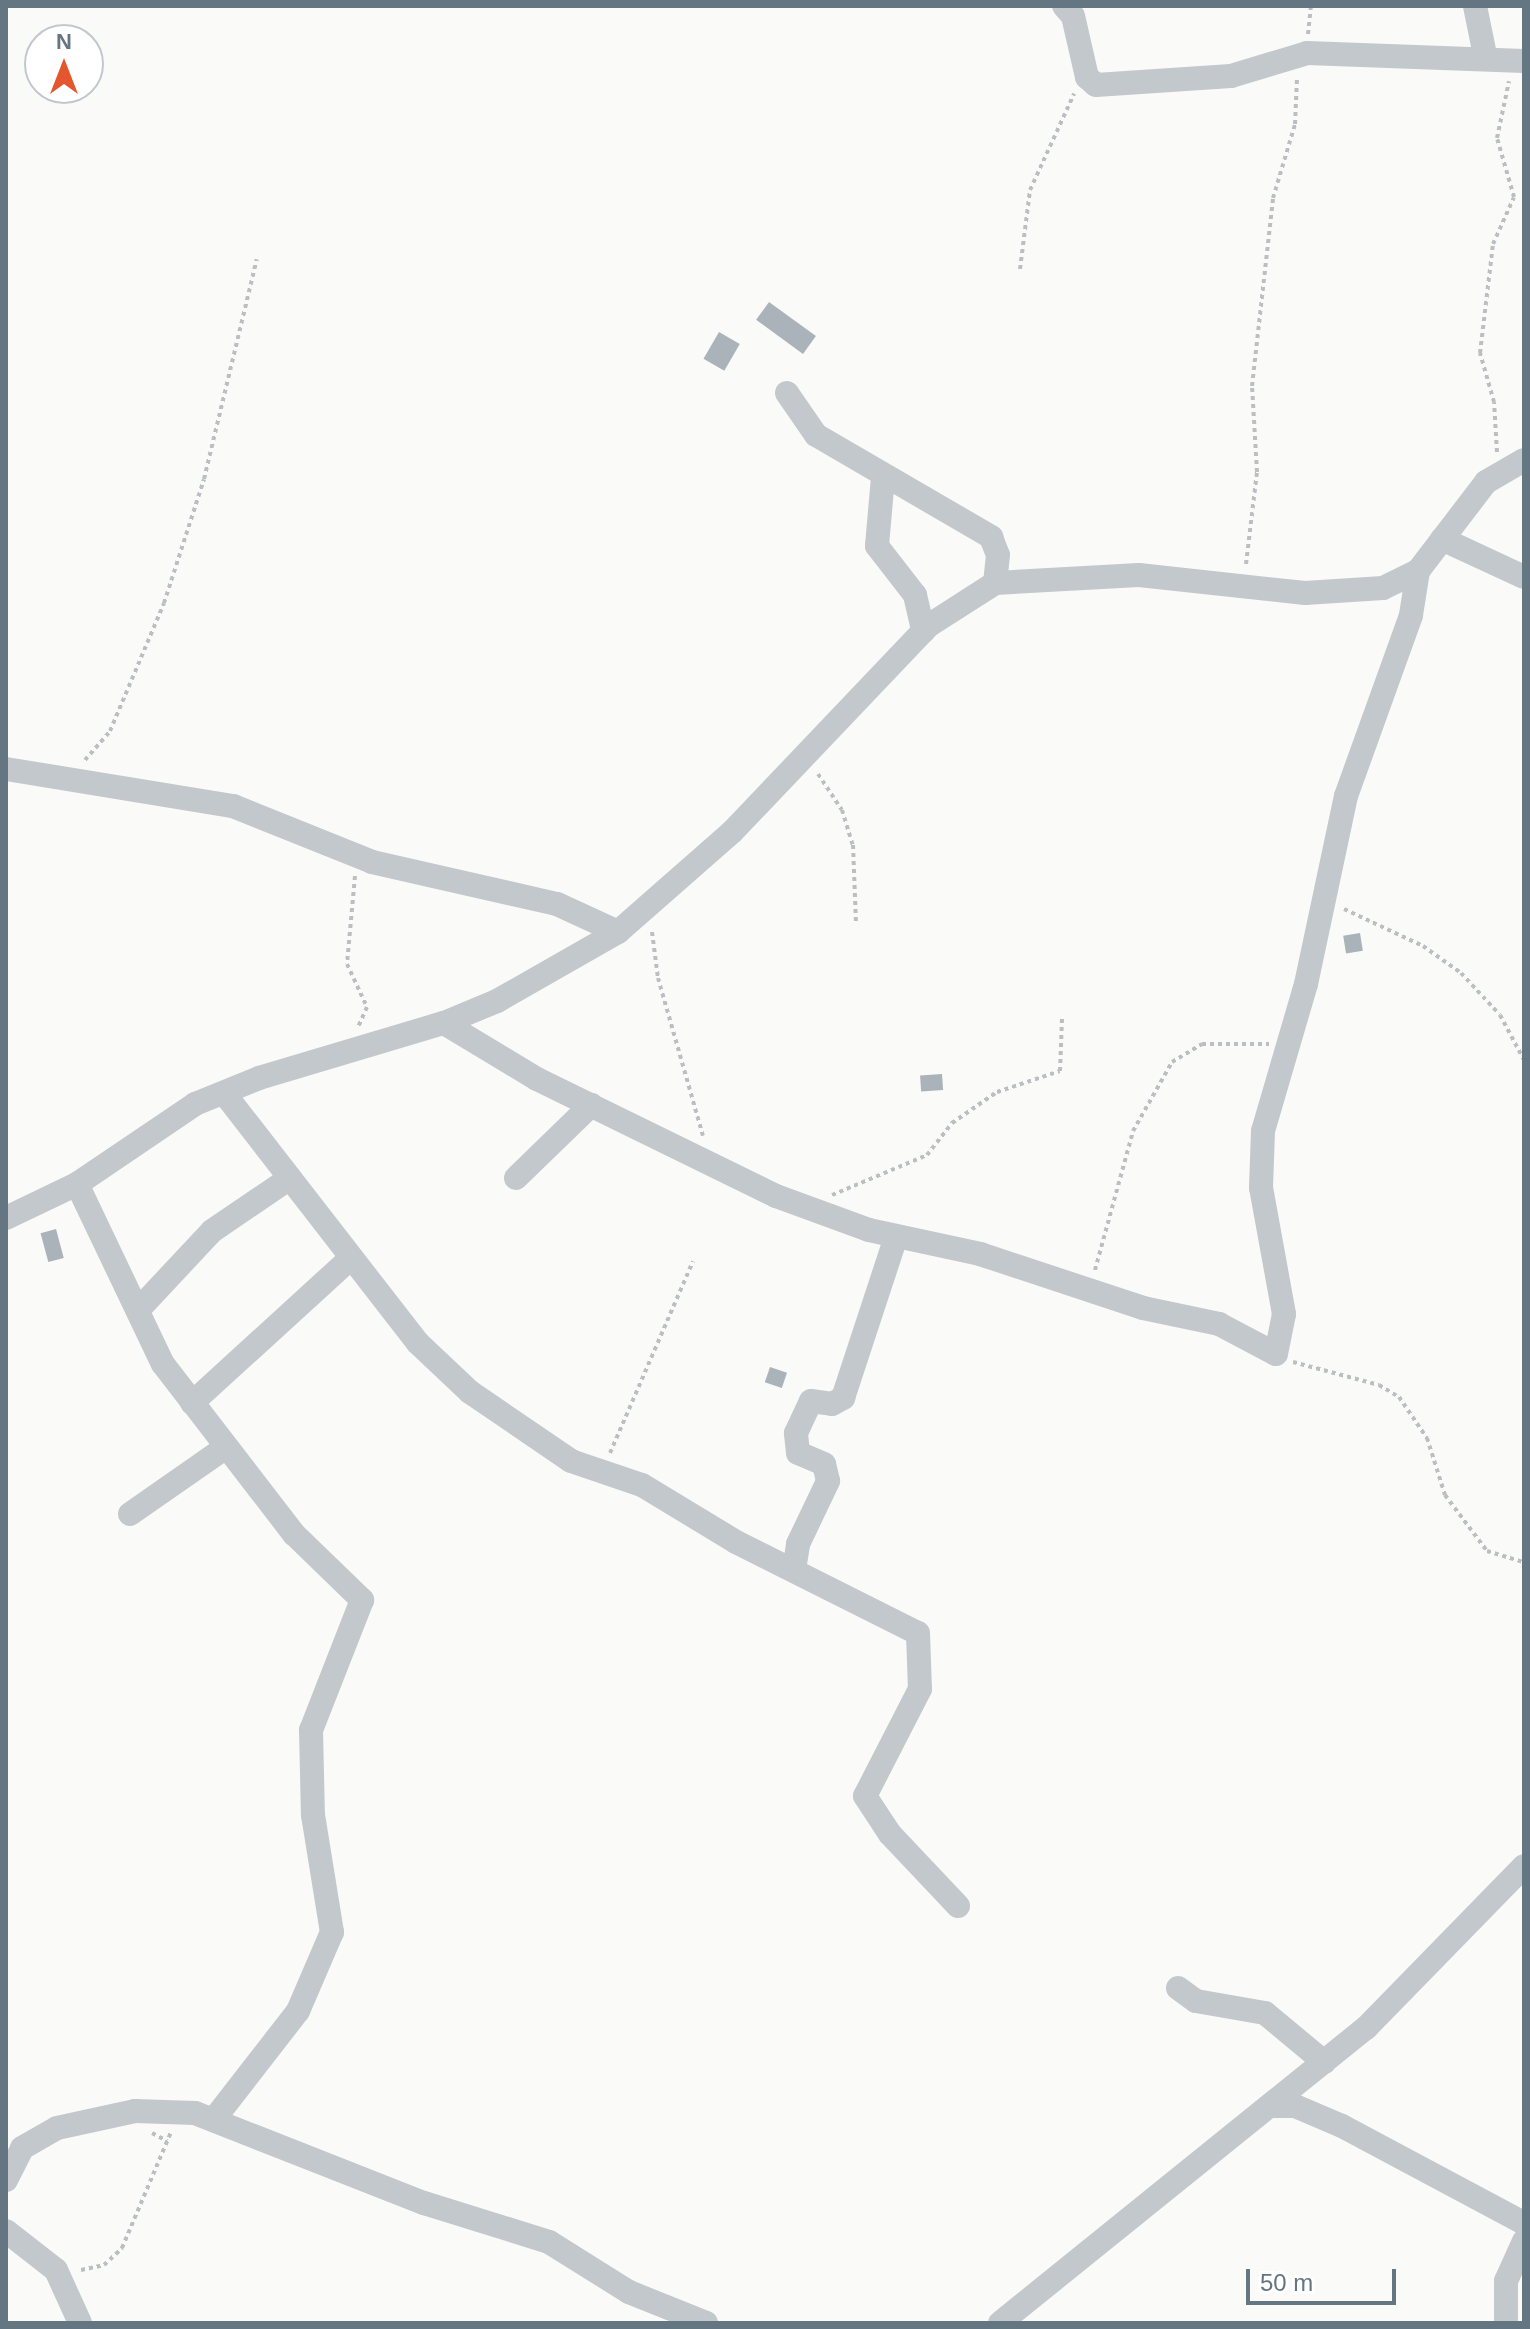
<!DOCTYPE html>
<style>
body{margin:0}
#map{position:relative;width:1530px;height:2329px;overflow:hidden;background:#fafaf8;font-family:Arial,sans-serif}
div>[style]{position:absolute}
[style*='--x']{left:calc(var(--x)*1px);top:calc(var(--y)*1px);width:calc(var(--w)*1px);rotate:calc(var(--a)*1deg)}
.building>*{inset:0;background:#aab3b9;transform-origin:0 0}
.path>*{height:4px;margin-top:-2px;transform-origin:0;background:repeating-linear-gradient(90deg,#bbbfc2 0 4px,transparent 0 8px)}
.minor>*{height:24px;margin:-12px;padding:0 12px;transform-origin:12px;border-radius:12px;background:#c3c8cc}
span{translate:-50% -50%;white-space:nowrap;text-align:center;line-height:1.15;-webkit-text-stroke:8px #fff;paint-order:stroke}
.frame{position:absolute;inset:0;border:8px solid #657683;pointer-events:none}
.north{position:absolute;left:24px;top:24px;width:80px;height:80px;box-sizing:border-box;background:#fff;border:2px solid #c1c8cd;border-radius:50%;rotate:0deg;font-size:22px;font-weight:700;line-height:32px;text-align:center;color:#657683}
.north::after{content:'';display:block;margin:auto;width:28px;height:36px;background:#e4572e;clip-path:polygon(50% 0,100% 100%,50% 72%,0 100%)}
.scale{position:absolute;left:1246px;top:2269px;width:150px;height:36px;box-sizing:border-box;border:4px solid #657683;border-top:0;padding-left:10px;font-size:24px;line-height:28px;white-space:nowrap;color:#657683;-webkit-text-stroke:6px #fff;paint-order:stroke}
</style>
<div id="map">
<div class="building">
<div style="left:769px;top:302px;width:58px;height:22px;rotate:36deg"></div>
<div style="left:719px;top:332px;width:24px;height:31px;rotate:30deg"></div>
<div style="left:1360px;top:933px;width:18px;height:17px;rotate:81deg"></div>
<div style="left:942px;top:1074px;width:16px;height:22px;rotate:86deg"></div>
<div style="left:56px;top:1229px;width:30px;height:16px;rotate:75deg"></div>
<div style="left:770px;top:1367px;width:18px;height:16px;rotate:19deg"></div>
</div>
<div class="path">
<div style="--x:1308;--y:34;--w:28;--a:-84"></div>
<div style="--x:1020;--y:269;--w:80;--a:-82.8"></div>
<div style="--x:1030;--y:190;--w:106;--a:-65.4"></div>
<div style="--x:1497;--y:452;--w:50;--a:-93.4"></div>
<div style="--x:1494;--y:402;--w:51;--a:-105.9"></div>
<div style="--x:1480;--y:353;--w:110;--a:-83.2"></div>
<div style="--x:1493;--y:244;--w:51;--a:-65.9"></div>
<div style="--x:1514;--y:197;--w:61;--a:-106.1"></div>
<div style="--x:1497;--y:138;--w:58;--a:-78.1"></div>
<div style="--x:1246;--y:564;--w:93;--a:-83.2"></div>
<div style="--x:1257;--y:472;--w:86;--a:-93.3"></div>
<div style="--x:1252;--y:386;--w:189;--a:-83.6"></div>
<div style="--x:1273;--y:198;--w:77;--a:-73.4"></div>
<div style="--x:1295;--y:124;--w:45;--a:-87.5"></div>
<div style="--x:85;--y:760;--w:38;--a:-49"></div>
<div style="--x:110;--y:731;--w:139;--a:-67.1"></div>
<div style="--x:164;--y:603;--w:130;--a:-72.1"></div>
<div style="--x:204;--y:479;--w:226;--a:-76.5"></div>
<div style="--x:818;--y:774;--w:43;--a:56.3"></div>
<div style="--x:842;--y:810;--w:37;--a:73"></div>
<div style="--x:853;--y:845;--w:77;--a:87.8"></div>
<div style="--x:355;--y:876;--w:88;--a:95.2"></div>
<div style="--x:347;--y:964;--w:47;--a:65.1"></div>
<div style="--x:367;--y:1007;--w:22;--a:114"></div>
<div style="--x:1344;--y:909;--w:87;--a:25.1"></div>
<div style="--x:1423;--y:946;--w:47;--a:35.4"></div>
<div style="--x:1461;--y:973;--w:57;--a:47.1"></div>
<div style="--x:1500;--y:1015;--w:51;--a:61.9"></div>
<div style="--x:652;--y:932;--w:46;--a:82.6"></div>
<div style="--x:658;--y:978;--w:164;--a:74.1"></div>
<div style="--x:832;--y:1195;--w:103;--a:-22.8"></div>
<div style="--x:927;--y:1155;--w:41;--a:-52"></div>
<div style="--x:952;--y:1123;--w:55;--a:-34.6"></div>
<div style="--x:997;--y:1092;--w:66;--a:-18.4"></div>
<div style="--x:1060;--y:1071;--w:52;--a:-87.8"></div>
<div style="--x:1095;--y:1270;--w:144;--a:-74.7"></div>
<div style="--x:1133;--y:1131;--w:79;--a:-60.5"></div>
<div style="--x:1172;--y:1062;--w:35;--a:-31"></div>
<div style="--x:1202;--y:1044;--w:67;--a:0"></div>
<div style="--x:1293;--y:1362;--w:89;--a:15"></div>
<div style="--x:1379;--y:1385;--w:23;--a:31"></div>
<div style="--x:1399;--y:1397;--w:50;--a:55.7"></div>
<div style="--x:1427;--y:1438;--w:60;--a:72.5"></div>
<div style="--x:1445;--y:1495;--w:70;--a:53.1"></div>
<div style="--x:1487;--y:1551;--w:39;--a:17"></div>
<div style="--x:610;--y:1453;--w:209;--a:-66.6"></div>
<div style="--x:152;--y:2133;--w:17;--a:28"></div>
<div style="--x:81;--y:2270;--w:24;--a:-12"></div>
<div style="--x:104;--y:2265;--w:25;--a:-43"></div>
<div style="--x:122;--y:2248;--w:126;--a:-67.1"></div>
</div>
<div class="minor">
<div style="--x:1064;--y:6;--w:13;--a:48"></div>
<div style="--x:1073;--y:16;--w:63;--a:77.1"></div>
<div style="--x:1087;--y:77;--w:12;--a:42"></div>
<div style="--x:1096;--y:85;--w:135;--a:-3.8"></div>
<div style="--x:1231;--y:76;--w:79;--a:-16.8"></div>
<div style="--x:1307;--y:53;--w:217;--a:2.1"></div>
<div style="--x:1475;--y:6;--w:50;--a:78.5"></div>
<div style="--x:787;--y:393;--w:51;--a:55.4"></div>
<div style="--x:816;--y:435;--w:203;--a:30.2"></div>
<div style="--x:991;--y:537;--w:19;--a:69"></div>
<div style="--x:998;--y:555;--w:28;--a:96"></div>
<div style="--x:883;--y:477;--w:69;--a:95"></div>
<div style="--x:877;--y:546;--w:62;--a:52.2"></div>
<div style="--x:915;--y:595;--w:37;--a:77"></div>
<div style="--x:1442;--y:539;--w:90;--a:24.9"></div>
<div style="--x:6;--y:769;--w:230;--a:9.3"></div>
<div style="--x:233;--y:806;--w:150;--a:21.9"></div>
<div style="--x:372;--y:862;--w:190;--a:12.8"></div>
<div style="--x:557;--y:904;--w:67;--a:24.7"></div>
<div style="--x:444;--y:1023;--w:109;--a:31.1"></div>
<div style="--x:537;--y:1079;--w:266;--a:26.1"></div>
<div style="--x:776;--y:1196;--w:99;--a:20.1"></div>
<div style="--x:869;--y:1230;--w:114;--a:12.2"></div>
<div style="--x:980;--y:1254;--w:172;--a:18.3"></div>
<div style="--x:1143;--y:1308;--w:78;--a:11.9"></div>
<div style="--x:1219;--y:1324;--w:64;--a:27.8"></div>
<div style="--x:1276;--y:1354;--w:41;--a:-78.7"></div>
<div style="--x:1284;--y:1314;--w:128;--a:-100.3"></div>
<div style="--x:1261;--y:1188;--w:57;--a:-88"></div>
<div style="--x:1263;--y:1131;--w:153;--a:-73.7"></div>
<div style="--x:1306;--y:984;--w:192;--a:-78"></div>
<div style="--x:1346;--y:796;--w:192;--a:-70.2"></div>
<div style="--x:1411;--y:615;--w:45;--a:-81"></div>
<div style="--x:224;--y:1093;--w:316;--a:52.2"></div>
<div style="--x:418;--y:1343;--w:71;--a:43.3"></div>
<div style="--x:470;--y:1392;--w:122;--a:34.3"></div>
<div style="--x:571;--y:1461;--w:75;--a:18.7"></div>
<div style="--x:642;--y:1485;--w:110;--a:31.2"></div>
<div style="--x:736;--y:1542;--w:203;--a:26.6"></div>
<div style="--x:918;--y:1633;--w:56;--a:88"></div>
<div style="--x:920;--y:1689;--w:120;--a:117.2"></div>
<div style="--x:865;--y:1796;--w:45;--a:56.7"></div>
<div style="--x:890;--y:1834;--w:99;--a:46.6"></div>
<div style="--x:516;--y:1178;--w:105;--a:-44.2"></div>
<div style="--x:77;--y:1184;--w:199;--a:64.5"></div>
<div style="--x:163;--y:1364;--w:215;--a:52.4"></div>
<div style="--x:294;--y:1534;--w:95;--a:44.1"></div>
<div style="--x:362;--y:1600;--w:140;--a:111.4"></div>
<div style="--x:311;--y:1730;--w:85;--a:88.7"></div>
<div style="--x:313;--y:1815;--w:119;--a:80.8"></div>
<div style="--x:332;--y:1932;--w:86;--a:113.3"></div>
<div style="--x:298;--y:2011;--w:135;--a:127.8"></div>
<div style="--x:6;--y:1218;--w:79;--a:-25.6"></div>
<div style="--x:77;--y:1184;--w:143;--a:-34.1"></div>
<div style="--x:195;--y:1104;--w:69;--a:-22.1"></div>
<div style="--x:259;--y:1078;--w:193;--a:-16.6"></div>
<div style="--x:444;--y:1023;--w:57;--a:-22.5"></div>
<div style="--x:497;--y:1001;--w:139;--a:-29.7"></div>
<div style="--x:618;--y:932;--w:152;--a:-41.3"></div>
<div style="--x:732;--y:832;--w:284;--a:-46.4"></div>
<div style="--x:928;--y:626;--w:80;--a:-32.7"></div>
<div style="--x:995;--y:583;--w:144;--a:-3.2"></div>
<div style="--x:1139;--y:575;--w:167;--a:6.2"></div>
<div style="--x:1305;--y:593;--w:78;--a:-3.7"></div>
<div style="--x:1383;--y:588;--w:39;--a:-26"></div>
<div style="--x:1418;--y:571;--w:112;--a:-52.6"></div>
<div style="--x:1486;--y:482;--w:44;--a:-30.1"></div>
<div style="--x:139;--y:1309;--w:107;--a:-46.9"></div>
<div style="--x:212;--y:1231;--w:94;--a:-34.2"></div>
<div style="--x:192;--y:1403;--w:215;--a:-42.4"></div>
<div style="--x:130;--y:1514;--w:117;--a:-34.9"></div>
<div style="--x:794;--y:1570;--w:26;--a:-81"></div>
<div style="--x:798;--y:1544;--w:70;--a:-64.5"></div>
<div style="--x:828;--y:1481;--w:17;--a:-103"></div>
<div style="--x:824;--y:1464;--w:28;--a:-157"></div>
<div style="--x:798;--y:1453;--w:20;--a:-96"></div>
<div style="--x:796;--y:1433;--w:35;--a:-65"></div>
<div style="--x:811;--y:1401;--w:21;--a:8"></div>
<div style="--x:832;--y:1404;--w:13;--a:-29"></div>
<div style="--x:843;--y:1398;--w:169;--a:-71.8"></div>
<div style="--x:1178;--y:1988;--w:22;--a:36"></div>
<div style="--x:1196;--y:2001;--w:70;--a:9.9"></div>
<div style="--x:1265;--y:2013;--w:77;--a:39.7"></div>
<div style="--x:1271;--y:2106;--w:24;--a:0"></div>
<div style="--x:1295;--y:2106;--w:51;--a:23.1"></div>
<div style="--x:1342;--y:2126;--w:206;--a:28.1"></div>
<div style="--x:6;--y:2180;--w:36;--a:-63"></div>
<div style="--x:22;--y:2148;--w:40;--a:-29.7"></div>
<div style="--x:57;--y:2128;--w:80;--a:-12.3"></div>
<div style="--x:135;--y:2111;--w:60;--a:1.9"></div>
<div style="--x:195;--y:2113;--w:246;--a:21.5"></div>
<div style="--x:424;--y:2203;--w:131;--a:17.3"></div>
<div style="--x:549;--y:2242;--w:94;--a:32"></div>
<div style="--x:629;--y:2292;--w:83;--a:21.9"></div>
<div style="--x:6;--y:2231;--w:63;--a:38"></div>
<div style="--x:56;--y:2270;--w:58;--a:65.6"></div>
<div style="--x:1000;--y:2323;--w:470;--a:-38.9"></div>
<div style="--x:1366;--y:2028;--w:226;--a:-45.7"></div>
<div style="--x:1506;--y:2323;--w:42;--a:-90"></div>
<div style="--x:1506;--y:2281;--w:44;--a:-65.8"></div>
</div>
<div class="frame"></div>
<div class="north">N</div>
<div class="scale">50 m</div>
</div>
